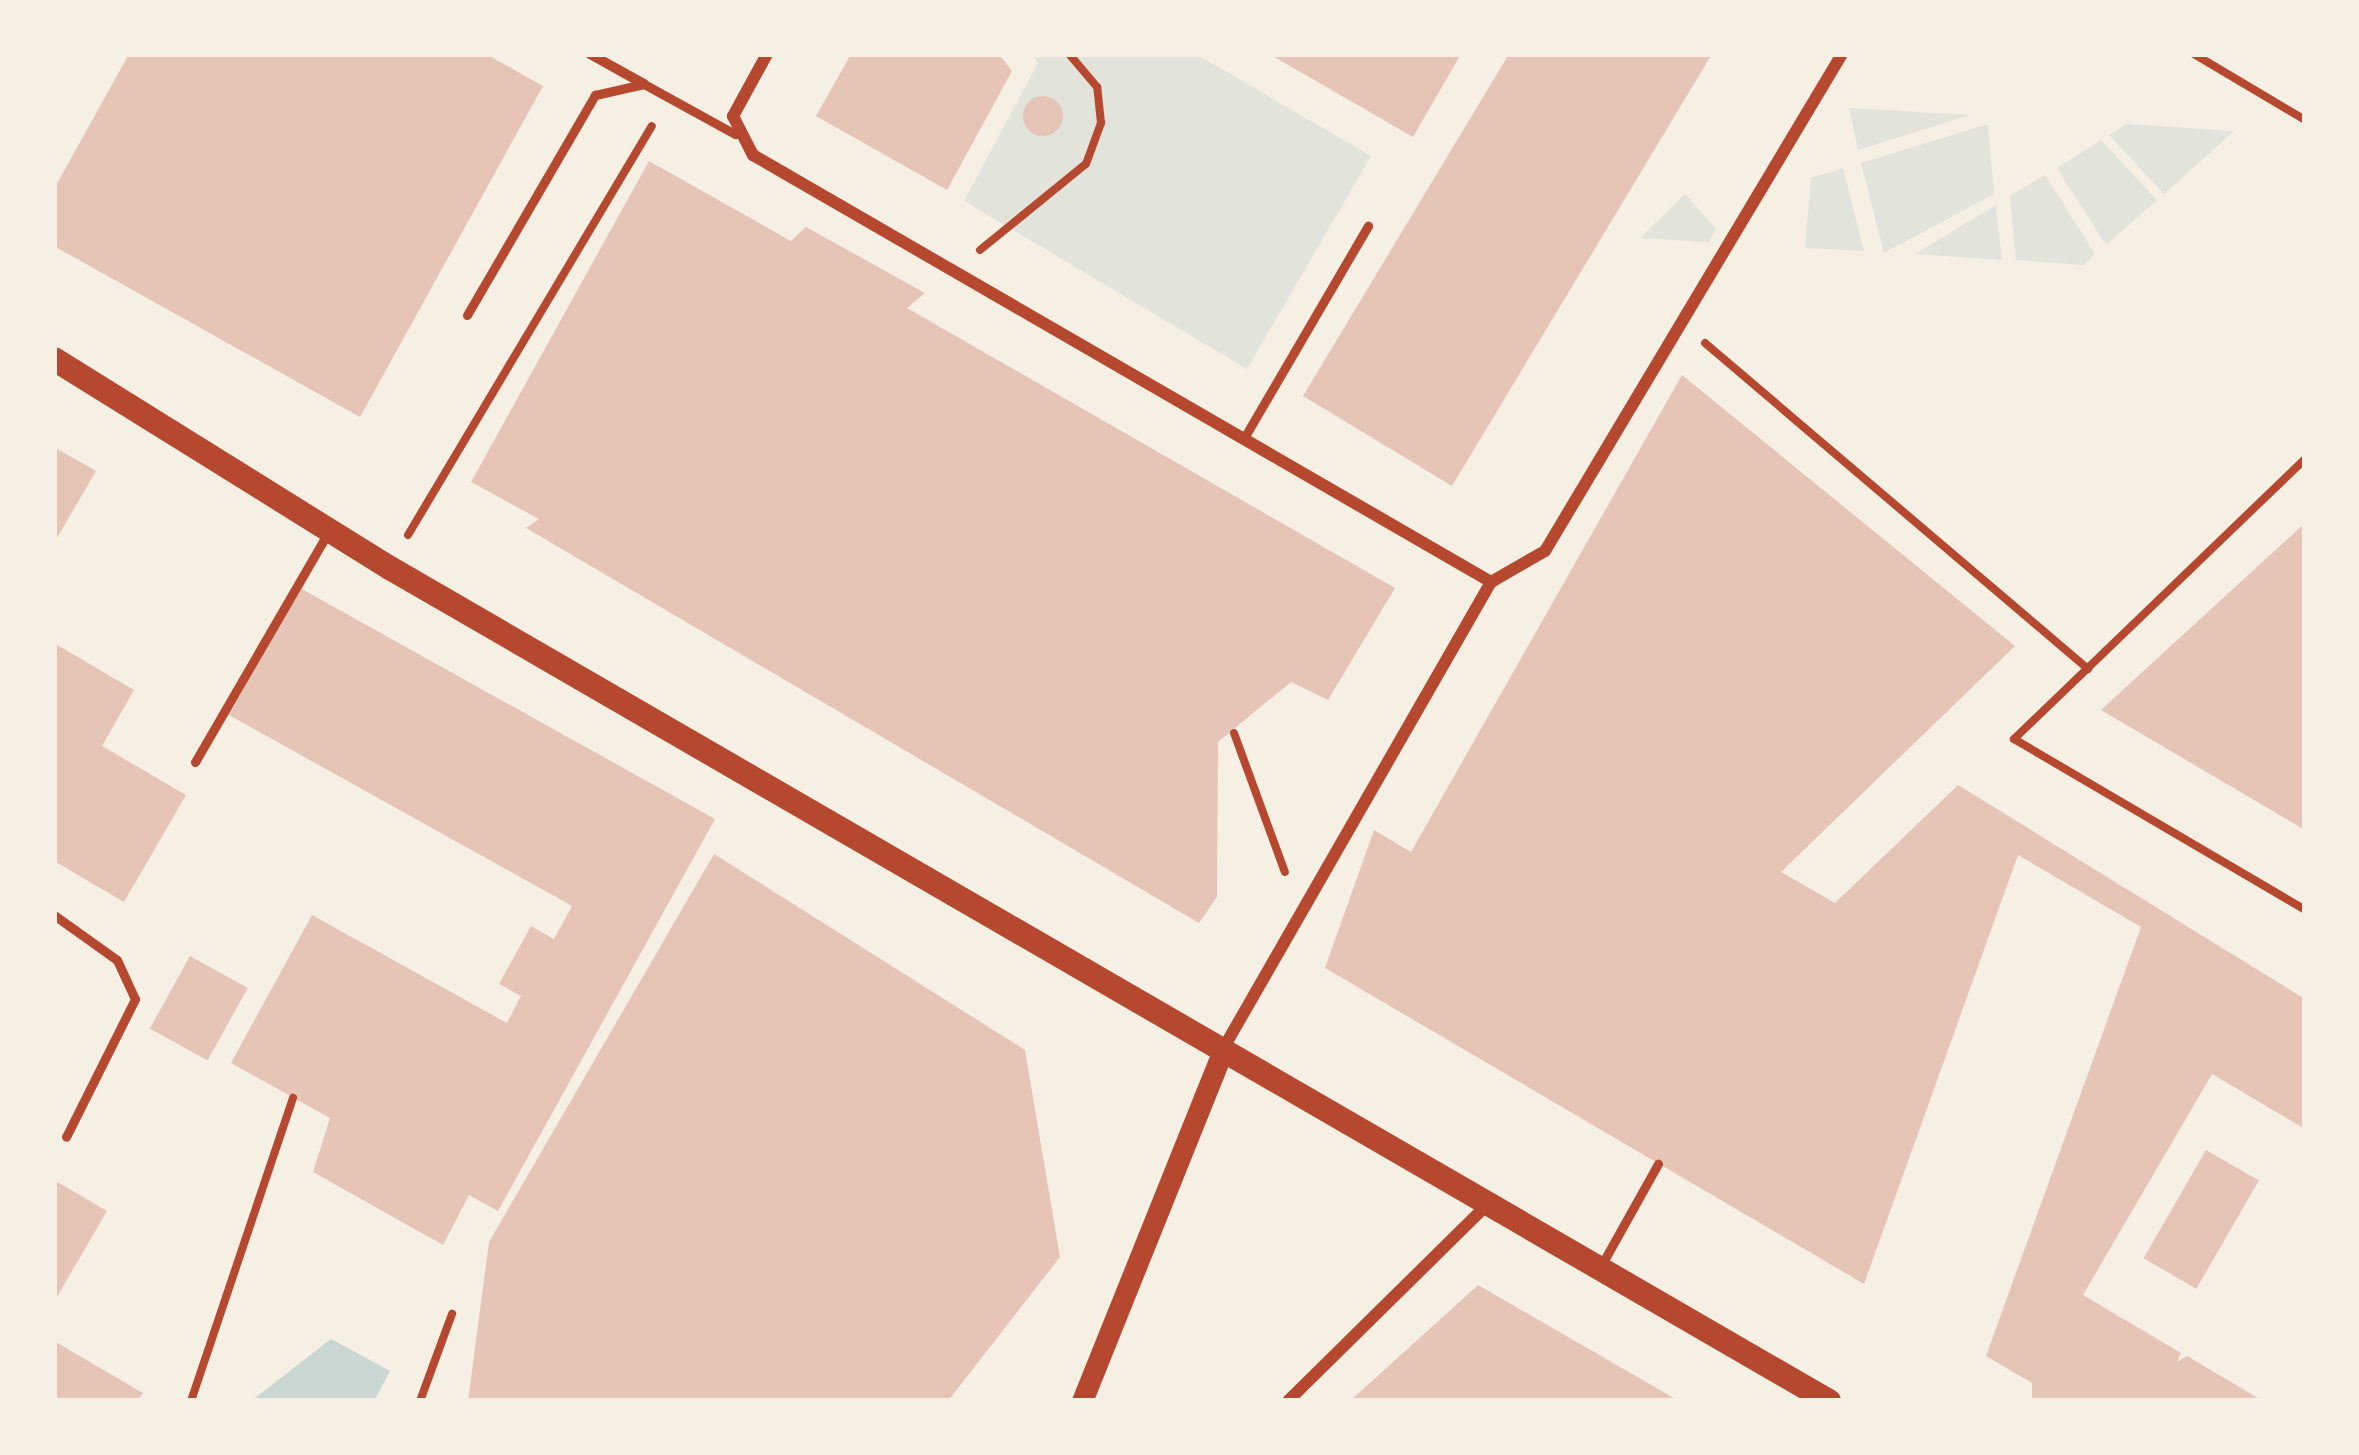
<!DOCTYPE html>
<style>
body{margin:0}
#map{position:relative;width:2359px;height:1455px;overflow:hidden;background:#f6efe4;font-family:Helvetica,sans-serif}
div>[style]{position:absolute}
[style*='--x']{left:calc(var(--x)*1px);top:calc(var(--y)*1px);width:calc(var(--w)*1px);rotate:calc(var(--a)*1deg)}
.green>*{inset:0;background:#e2e4dc}
.water>*{inset:0;background:#c9d6d2}
.building>*{inset:0;background:#e6c5b7;transform-origin:0 0}
.round{border-radius:50%}
.path>*{height:8px;margin:-4px;padding:0 4px;transform-origin:4px;border-radius:4px;background:#b5482f}
.service>*{height:9px;margin:-4.5px;padding:0 4.5px;transform-origin:4.5px;border-radius:4.5px;background:#b5482f}
.pedestrian>*{height:10px;margin:-5px;padding:0 5px;transform-origin:5px;border-radius:5px;background:#b5482f}
.minor>*{height:12px;margin:-6px;padding:0 6px;transform-origin:6px;border-radius:6px;background:#b5482f}
.tertiary>*{height:21px;margin:-10.5px;padding:0 10.5px;transform-origin:10.5px;border-radius:10.5px;background:#b5482f}
.secondary>*{height:24px;margin:-12px;padding:0 12px;transform-origin:12px;border-radius:12px;background:#b5482f}
span{translate:-50% -50%;white-space:nowrap;text-align:center;line-height:1.15;-webkit-text-stroke:9px #f6efe4;paint-order:stroke}
.frame{position:absolute;inset:0;border:57px solid #f6efe4;pointer-events:none}
</style>
<div id="map">
<div class="green">
<div style="clip-path:polygon(1032px 54px,1196px 54px,1371px 156px,1247px 369px,964px 201px,1038px 63px)"></div>
<div style="clip-path:polygon(1849px 108px,1970px 115px,1858px 150px)"></div>
<div style="clip-path:polygon(1988px 124px,1994px 194px,1884px 253px,1861px 163px)"></div>
<div style="clip-path:polygon(2127px 124px,2234px 131px,2164px 194px,2109px 135px)"></div>
<div style="clip-path:polygon(2101px 140px,2157px 200px,2106px 245px,2057px 168px)"></div>
<div style="clip-path:polygon(1843px 168px,1864px 251px,1805px 248px,1811px 178px)"></div>
<div style="clip-path:polygon(2045px 175px,2095px 254px,2084px 265px,2016px 260px,2010px 196px)"></div>
<div style="clip-path:polygon(1685px 194px,1716px 229px,1709px 242px,1640px 238px)"></div>
<div style="clip-path:polygon(1996px 205px,2002px 260px,1915px 254px)"></div>
</div>
<div class="water">
<div style="clip-path:polygon(331px 1339px,390px 1371px,374px 1401px,251px 1401px)"></div>
</div>
<div class="building">
<div style="clip-path:polygon(129px 54px,486px 54px,543px 86px,360px 417px,54px 246px,54px 189px)"></div>
<div style="clip-path:polygon(851px 54px,999px 54px,1012px 71px,947px 190px,816px 116px)"></div>
<div style="clip-path:polygon(1269px 54px,1461px 54px,1413px 137px)"></div>
<div style="clip-path:polygon(1509px 54px,1712px 54px,1452px 486px,1303px 396px)"></div>
<div class="round" style="left:1023px;top:96px;width:40px;height:40px"></div>
<div style="clip-path:polygon(649px 161px,791px 241px,806px 227px,925px 293px,907px 308px,1395px 588px,1328px 700px,1291px 682px,1218px 742px,1217px 897px,1199px 923px,526px 528px,539px 519px,471px 482px)"></div>
<div style="clip-path:polygon(1682px 375px,2015px 646px,1781px 872px,1835px 903px,1958px 785px,2305px 999px,2305px 1129px,2212px 1074px,2083px 1295px,2181px 1353px,2177px 1362px,2187px 1356px,2263px 1401px,2032px 1401px,2032px 1383px,1986px 1356px,2141px 927px,2018px 855px,1864px 1284px,1325px 968px,1374px 830px,1411px 852px)"></div>
<div style="clip-path:polygon(54px 447px,96px 471px,54px 543px)"></div>
<div style="clip-path:polygon(2305px 523px,2305px 830px,2101px 710px)"></div>
<div style="clip-path:polygon(300px 588px,715px 819px,498px 1211px,469px 1195px,443px 1245px,313px 1172px,330px 1118px,231px 1063px,312px 915px,507px 1023px,521px 996px,499px 984px,531px 926px,554px 939px,572px 906px,229px 715px)"></div>
<div style="clip-path:polygon(54px 643px,134px 690px,102px 746px,186px 795px,124px 902px,54px 861px)"></div>
<div style="clip-path:polygon(714px 854px,1025px 1050px,1060px 1257px,948px 1401px,468px 1401px,489px 1242px)"></div>
<div style="left:190px;top:956px;width:66px;height:83px;rotate:29deg"></div>
<div style="left:2206px;top:1150px;width:61px;height:125px;rotate:30deg"></div>
<div style="clip-path:polygon(54px 1180px,107px 1211px,54px 1302px)"></div>
<div style="clip-path:polygon(1478px 1285px,1679px 1401px,1350px 1401px)"></div>
<div style="clip-path:polygon(54px 1341px,143px 1393px,138px 1401px,54px 1401px)"></div>
</div>
<div class="path">
<div style="--x:2194;--y:54;--w:129;--a:30.7"></div>
<div style="--x:980;--y:250;--w:136;--a:-39.1"></div>
<div style="--x:1086;--y:164;--w:44;--a:-69.9"></div>
<div style="--x:1101;--y:123;--w:36;--a:-96"></div>
<div style="--x:1097;--y:87;--w:43;--a:-130.3"></div>
<div style="--x:1705;--y:343;--w:503;--a:40.4"></div>
<div style="--x:2305;--y:459;--w:404;--a:136.1"></div>
<div style="--x:2014;--y:739;--w:338;--a:30.4"></div>
<div style="--x:408;--y:535;--w:476;--a:-59.2"></div>
<div style="--x:1234;--y:733;--w:148;--a:69.9"></div>
<div style="--x:191;--y:1401;--w:320;--a:-71.4"></div>
<div style="--x:420;--y:1401;--w:93;--a:-69.8"></div>
</div>
<div class="service">
<div style="--x:467;--y:315;--w:255;--a:-59.8"></div>
<div style="--x:595;--y:95;--w:50;--a:-12.7"></div>
<div style="--x:644;--y:84;--w:104;--a:28.8"></div>
<div style="--x:1244;--y:438;--w:246;--a:-59.7"></div>
<div style="--x:195;--y:762;--w:265;--a:-59.9"></div>
<div style="--x:54;--y:915;--w:77;--a:35.5"></div>
<div style="--x:117;--y:960;--w:43;--a:65.2"></div>
<div style="--x:135;--y:999;--w:154;--a:116.6"></div>
<div style="--x:1602;--y:1264;--w:115;--a:-60.8"></div>
</div>
<div class="pedestrian">
<div style="--x:590;--y:54;--w:62;--a:29.1"></div>
</div>
<div class="minor">
<div style="--x:767;--y:54;--w:71;--a:118.7"></div>
<div style="--x:733;--y:116;--w:44;--a:62.9"></div>
<div style="--x:753;--y:155;--w:853;--a:30.05"></div>
<div style="--x:1223;--y:1049;--w:538;--a:-60.15"></div>
<div style="--x:1491;--y:582;--w:62;--a:-29.9"></div>
<div style="--x:1545;--y:551;--w:579;--a:-59.14"></div>
<div style="--x:1288;--y:1401;--w:281;--a:-44.6"></div>
</div>
<div class="tertiary">
<div style="--x:1082;--y:1401;--w:378;--a:-68.1"></div>
</div>
<div class="secondary">
<div style="--x:54;--y:359;--w:396;--a:31.9"></div>
<div style="--x:390;--y:568;--w:1663;--a:30.07"></div>
</div>
<div class="frame"></div>
</div>
